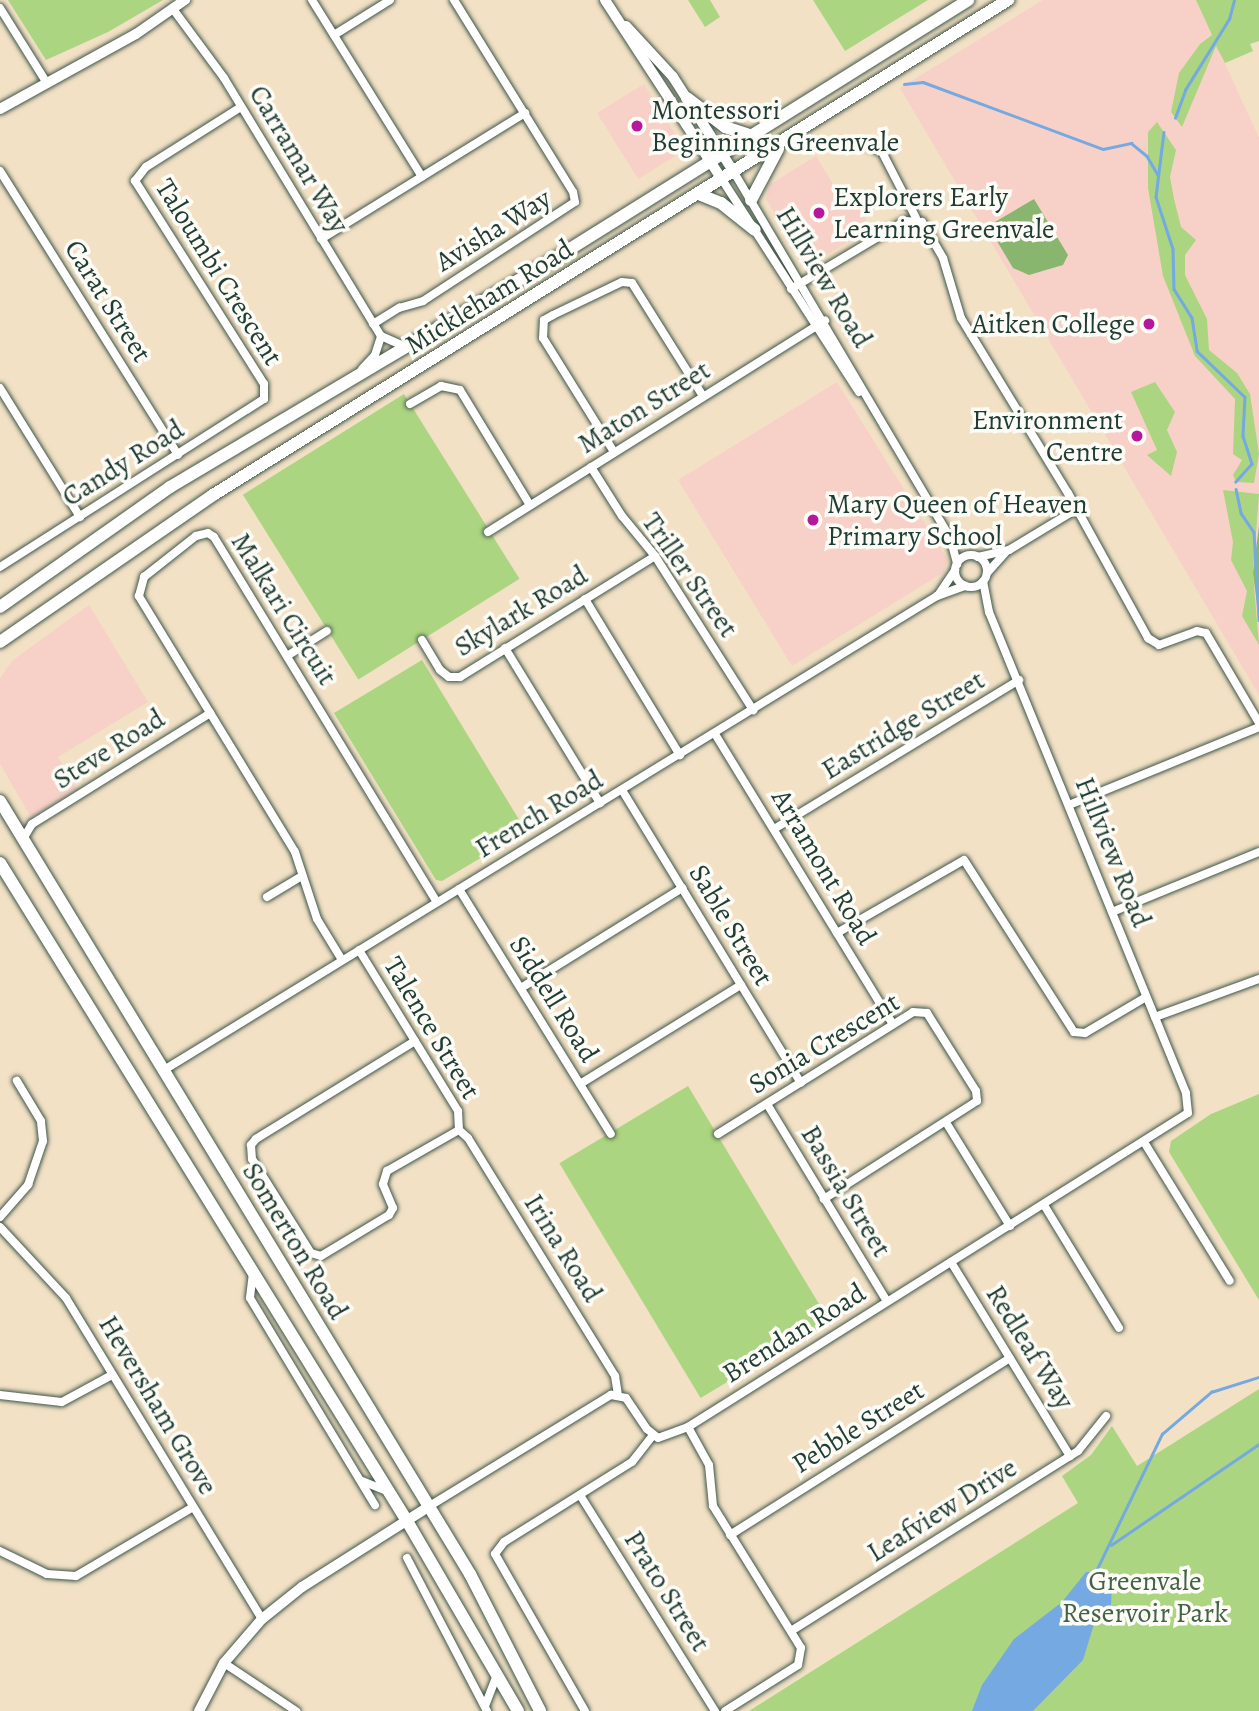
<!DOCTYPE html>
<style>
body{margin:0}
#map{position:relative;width:1259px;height:1711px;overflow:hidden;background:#f2e1c5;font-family:Alegreya,serif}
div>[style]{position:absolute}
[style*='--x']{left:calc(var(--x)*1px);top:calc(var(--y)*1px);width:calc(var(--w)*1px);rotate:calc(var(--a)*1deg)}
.built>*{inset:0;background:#f7d1c7}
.green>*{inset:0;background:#acd581;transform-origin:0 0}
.forest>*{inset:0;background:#89b66f}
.water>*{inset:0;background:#74a9e1}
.stream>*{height:2.5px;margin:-1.25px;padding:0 1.25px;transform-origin:1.25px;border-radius:1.25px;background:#74a9e1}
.roads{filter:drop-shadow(0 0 2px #3f564a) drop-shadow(0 0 2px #3f564a)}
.street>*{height:8px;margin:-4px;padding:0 4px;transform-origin:4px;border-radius:4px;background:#fff}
.street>.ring{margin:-4px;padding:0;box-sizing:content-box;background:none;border:8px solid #fff;border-radius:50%}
.secondary>*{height:10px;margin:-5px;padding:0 5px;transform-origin:5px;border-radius:5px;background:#fff}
.primary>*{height:12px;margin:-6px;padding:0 6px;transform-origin:6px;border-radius:6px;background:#fff}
.dots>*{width:19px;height:19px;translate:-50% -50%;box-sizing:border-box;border:4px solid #fdfcf7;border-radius:50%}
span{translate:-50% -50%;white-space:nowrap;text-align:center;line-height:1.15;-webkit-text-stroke:7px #fdfcf7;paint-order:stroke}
.poi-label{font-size:28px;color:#1f3d34}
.left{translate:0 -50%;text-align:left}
.right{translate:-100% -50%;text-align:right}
.street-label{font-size:28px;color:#1f3d34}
.park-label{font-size:28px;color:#426347}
</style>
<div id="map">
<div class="built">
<div style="clip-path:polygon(1043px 0,1196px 0,1259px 138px,1259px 695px,900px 88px)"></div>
<div style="clip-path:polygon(644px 84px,678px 138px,674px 157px,638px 179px,597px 113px)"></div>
<div style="clip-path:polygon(816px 156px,836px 189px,845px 184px,871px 228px,811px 264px,805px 262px,766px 199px,769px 185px)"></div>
<div style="clip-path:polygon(837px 382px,948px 560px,944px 572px,792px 666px,678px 480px)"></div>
<div style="clip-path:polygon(89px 605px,148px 702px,58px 757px,77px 789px,31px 817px,0 764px,0 678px,13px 660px)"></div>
</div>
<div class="green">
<div style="clip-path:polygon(8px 0,163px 0,108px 32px,46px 60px)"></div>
<div style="clip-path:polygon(688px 0,710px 0,720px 17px,705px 27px)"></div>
<div style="clip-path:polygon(813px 0,928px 0,845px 51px)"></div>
<div style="clip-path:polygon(1196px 0,1259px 0,1259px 41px,1250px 44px,1253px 51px,1225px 63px,1216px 46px,1182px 127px,1171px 112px,1179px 73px,1200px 44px,1212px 35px)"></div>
<div style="clip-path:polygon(1157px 122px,1176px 150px,1170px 177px,1174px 199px,1181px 227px,1196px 240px,1185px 255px,1185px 275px,1207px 319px,1209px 350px,1237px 373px,1250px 394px,1259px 454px,1254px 483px,1236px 482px,1233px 475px,1242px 460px,1233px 454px,1235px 399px,1195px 356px,1163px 276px,1148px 188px,1148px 132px)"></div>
<div style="clip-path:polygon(1155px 382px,1175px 412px,1167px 430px,1177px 452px,1171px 476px,1147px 455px,1157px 450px,1131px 392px)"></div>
<div style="left:404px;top:394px;width:218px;height:190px;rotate:58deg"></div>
<div style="clip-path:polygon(1223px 490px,1259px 494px,1253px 573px,1259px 645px,1242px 616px,1247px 591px,1231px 560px,1233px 542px)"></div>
<div style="clip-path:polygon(422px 660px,526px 831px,442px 881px,436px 880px,334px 713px)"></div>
<div style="left:688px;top:1086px;width:274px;height:150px;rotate:59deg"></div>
<div style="clip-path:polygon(1259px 1094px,1259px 1300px,1169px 1152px,1171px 1141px,1211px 1114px)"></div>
<div style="clip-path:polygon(1259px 1389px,1259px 1711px,749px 1711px,1078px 1503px,1062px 1476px,1091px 1455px,1112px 1426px,1137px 1466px)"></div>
</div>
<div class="forest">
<div style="clip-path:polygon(1034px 199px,1068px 255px,1063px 265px,1029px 275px,1013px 268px,988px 226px)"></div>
<div style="clip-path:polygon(1259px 526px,1259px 620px,1253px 573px)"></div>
</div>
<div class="water">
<div style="clip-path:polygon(1105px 1571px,1112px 1585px,1111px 1605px,1094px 1624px,1083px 1660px,1033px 1711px,972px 1711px,982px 1685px,1014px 1639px,1062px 1602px,1086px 1572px)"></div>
</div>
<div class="stream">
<div style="--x:904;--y:84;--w:19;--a:-6"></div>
<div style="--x:923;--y:82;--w:192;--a:20.4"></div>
<div style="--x:1103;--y:149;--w:29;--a:-12"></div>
<div style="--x:1131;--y:143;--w:21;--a:39"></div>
<div style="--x:1147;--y:156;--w:22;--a:60"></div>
<div style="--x:1175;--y:118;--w:30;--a:-70"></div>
<div style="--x:1185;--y:90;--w:84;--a:-58.2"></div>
<div style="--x:1229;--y:19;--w:20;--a:-75"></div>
<div style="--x:1164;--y:132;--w:65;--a:97"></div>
<div style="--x:1156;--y:197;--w:55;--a:71.9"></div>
<div style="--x:1173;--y:249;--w:40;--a:88.6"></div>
<div style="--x:1174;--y:289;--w:34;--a:58"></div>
<div style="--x:1192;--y:318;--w:33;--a:81"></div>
<div style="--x:1197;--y:351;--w:66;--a:43.8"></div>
<div style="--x:1245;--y:397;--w:39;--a:93"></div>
<div style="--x:1243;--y:436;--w:29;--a:72"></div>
<div style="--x:1252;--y:464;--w:24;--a:132"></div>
<div style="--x:1236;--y:489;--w:25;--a:78"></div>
<div style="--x:1241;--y:513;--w:23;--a:56"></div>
<div style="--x:1254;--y:532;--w:88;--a:86.7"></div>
<div style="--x:1111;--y:1545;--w:179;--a:-34.3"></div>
<div style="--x:1095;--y:1573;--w:154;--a:-64.3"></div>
<div style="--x:1162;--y:1434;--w:65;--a:-40.6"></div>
<div style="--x:1211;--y:1392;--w:50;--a:-17.4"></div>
</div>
<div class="roads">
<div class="street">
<div style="--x:312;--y:0;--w:208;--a:58.1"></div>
<div style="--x:0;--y:8;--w:85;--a:58"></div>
<div style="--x:173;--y:9;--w:86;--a:53.5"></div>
<div style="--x:224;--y:78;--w:302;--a:58.7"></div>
<div style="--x:381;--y:336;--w:24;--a:24"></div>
<div style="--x:334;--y:35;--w:66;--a:-32"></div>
<div style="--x:868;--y:145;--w:16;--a:27"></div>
<div style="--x:882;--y:152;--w:74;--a:62.7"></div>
<div style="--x:0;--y:171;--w:335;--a:57.9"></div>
<div style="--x:735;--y:174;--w:422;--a:59.4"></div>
<div style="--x:950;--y:537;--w:28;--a:75"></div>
<div style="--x:723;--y:181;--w:251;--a:57.2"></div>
<div style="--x:321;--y:239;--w:240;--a:-31.7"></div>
<div style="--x:791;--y:289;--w:133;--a:-30.8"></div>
<div style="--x:905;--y:221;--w:17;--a:3"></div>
<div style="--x:922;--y:222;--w:42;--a:59.7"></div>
<div style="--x:943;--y:258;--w:63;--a:73.3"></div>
<div style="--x:961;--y:318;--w:205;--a:58.6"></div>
<div style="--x:1068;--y:493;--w:166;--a:61.1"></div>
<div style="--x:1148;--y:638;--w:13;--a:32"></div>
<div style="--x:1159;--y:645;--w:40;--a:-20.2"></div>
<div style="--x:1197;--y:631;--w:9;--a:13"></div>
<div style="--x:1206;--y:633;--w:104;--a:59.5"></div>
<div style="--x:373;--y:324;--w:31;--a:-32"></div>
<div style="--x:399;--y:308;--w:25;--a:-16"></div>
<div style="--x:423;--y:301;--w:181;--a:-33.1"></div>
<div style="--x:575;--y:202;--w:10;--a:-101"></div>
<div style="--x:573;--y:192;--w:226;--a:-121.8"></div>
<div style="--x:362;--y:369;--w:19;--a:-47"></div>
<div style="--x:375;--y:355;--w:20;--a:-72"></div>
<div style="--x:0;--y:388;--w:152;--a:58.2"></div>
<div style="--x:410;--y:404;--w:36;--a:-30"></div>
<div style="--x:441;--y:386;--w:19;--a:12"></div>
<div style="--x:460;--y:390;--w:135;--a:58.7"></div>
<div style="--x:614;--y:452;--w:134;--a:-121.9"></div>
<div style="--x:543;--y:338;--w:18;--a:-87"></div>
<div style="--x:544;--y:320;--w:10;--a:-29"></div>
<div style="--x:553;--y:315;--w:76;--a:-25.6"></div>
<div style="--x:622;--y:282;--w:10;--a:6"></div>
<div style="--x:632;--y:283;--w:133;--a:57.9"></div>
<div style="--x:591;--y:467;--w:58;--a:57.7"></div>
<div style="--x:622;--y:516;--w:52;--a:50.5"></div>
<div style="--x:655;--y:556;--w:183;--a:57.5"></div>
<div style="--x:488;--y:532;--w:398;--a:-32.1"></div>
<div class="ring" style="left:955px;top:555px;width:24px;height:24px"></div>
<div style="--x:978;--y:557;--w:32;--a:-13"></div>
<div style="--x:1009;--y:550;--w:77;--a:-31.2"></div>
<div style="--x:0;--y:567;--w:313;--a:-32.5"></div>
<div style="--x:264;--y:399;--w:15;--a:-90"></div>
<div style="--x:264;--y:384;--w:241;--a:-122.4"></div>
<div style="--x:135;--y:181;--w:18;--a:-52"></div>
<div style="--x:146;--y:167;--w:112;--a:-32.3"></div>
<div style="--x:987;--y:573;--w:28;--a:-48"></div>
<div style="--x:939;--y:594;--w:29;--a:-56"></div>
<div style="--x:585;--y:599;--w:183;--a:58.7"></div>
<div style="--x:422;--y:640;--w:35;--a:59"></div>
<div style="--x:440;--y:670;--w:11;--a:38"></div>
<div style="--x:449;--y:677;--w:11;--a:0"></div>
<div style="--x:460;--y:677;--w:229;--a:-31.8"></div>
<div style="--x:505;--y:648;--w:182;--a:58.5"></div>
<div style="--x:287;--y:656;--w:47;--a:-32"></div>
<div style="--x:715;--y:734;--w:340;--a:58.5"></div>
<div style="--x:622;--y:790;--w:343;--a:58.6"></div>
<div style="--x:1069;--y:805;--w:205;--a:-22.3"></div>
<div style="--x:774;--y:829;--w:287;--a:-31.3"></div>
<div style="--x:23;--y:839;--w:17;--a:-59"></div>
<div style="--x:32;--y:824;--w:210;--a:-31.9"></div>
<div style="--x:459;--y:889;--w:288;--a:58.2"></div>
<div style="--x:267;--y:897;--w:41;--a:-31"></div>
<div style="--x:1112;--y:912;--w:159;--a:-22.2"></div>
<div style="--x:837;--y:933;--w:146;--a:-29.9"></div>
<div style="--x:964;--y:860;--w:204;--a:57.4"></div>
<div style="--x:1074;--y:1032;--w:11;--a:5"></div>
<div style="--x:1085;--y:1033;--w:71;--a:-30.5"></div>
<div style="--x:359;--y:950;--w:189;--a:58.4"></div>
<div style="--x:458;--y:1111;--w:19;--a:87"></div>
<div style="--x:342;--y:960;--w:48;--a:-121.4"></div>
<div style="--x:317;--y:919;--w:71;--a:-108.2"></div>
<div style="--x:295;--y:852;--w:300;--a:-121.4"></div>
<div style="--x:139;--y:596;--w:20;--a:-75"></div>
<div style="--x:144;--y:577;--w:66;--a:-38.3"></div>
<div style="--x:196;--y:536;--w:12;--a:-14"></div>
<div style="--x:208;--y:533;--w:7;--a:34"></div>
<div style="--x:214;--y:537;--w:428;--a:58.6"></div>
<div style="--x:521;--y:988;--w:190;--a:-31.8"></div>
<div style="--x:1155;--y:1017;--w:111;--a:-20.1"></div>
<div style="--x:415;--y:1041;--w:187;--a:148.4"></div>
<div style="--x:256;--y:1139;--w:8;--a:130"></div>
<div style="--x:251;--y:1145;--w:14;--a:86"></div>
<div style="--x:252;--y:1159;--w:111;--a:57.9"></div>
<div style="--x:311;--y:1253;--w:10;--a:17"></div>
<div style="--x:321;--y:1256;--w:79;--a:-31.1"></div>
<div style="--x:389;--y:1215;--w:8;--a:-60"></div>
<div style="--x:393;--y:1208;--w:26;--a:-113"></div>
<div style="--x:383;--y:1184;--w:14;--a:-73"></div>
<div style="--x:387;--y:1171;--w:83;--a:-29.7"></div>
<div style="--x:164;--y:1070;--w:907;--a:-31.52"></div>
<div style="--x:937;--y:596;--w:30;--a:-20"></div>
<div style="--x:580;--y:1084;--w:189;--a:-31.6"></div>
<div style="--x:767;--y:1104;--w:231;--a:58.7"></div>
<div style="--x:947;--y:1124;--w:120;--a:58.3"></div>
<div style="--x:459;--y:1130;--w:12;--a:42"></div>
<div style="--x:468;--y:1138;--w:280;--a:58.3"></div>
<div style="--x:615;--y:1376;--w:19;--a:81"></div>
<div style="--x:718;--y:1134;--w:230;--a:-32"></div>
<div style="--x:913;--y:1012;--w:14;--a:4"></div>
<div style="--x:927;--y:1013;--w:92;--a:57.9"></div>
<div style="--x:976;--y:1091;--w:10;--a:84"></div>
<div style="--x:977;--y:1101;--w:182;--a:147.4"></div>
<div style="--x:1144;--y:1142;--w:163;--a:58.3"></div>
<div style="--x:1044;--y:1205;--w:144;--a:58.6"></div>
<div style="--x:0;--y:1217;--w:43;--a:-48.8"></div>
<div style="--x:28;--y:1185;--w:46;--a:-71.2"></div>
<div style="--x:43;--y:1141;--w:20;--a:-96"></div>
<div style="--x:41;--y:1121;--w:47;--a:-121"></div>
<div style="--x:0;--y:1227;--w:97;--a:47.1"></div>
<div style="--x:66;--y:1298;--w:376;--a:58.6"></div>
<div style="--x:951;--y:1262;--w:228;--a:58.5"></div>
<div style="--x:253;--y:1273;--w:25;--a:97"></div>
<div style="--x:250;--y:1298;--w:242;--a:58.9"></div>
<div style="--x:0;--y:1395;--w:62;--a:6.4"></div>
<div style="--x:62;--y:1402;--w:57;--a:-28.4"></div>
<div style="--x:688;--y:1427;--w:43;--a:61.1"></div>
<div style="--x:709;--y:1465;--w:41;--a:84.4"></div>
<div style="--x:713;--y:1506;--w:167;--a:58.2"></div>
<div style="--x:801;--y:1648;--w:17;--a:100"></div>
<div style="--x:798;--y:1665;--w:86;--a:147.8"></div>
<div style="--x:362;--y:1481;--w:29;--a:22"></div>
<div style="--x:580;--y:1495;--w:255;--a:58"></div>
<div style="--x:428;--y:1507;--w:215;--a:-31.5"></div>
<div style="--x:611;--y:1395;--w:15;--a:11"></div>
<div style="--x:626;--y:1398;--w:37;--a:56"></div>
<div style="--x:647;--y:1429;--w:14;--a:39"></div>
<div style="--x:658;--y:1438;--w:32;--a:-20"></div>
<div style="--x:688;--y:1427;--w:590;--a:-32.13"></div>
<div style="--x:1188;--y:1113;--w:20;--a:-96"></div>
<div style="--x:1186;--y:1093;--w:520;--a:-112.27"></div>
<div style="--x:989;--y:612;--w:31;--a:-101"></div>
<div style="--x:730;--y:1535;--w:331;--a:-32.3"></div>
<div style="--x:0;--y:1551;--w:52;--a:26.1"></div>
<div style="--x:47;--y:1574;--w:29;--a:4"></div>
<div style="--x:76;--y:1576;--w:136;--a:-30.5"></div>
<div style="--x:407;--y:1558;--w:173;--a:62.4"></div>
<div style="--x:791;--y:1631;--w:339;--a:-32.1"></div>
<div style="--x:1078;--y:1451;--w:45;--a:-51.3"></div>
<div style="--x:224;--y:1663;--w:87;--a:33.7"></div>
<div style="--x:485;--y:1706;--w:33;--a:-69"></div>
<div style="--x:585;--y:1711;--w:181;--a:-119.8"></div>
<div style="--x:495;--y:1554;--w:15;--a:-53"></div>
<div style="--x:504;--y:1542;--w:151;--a:-32"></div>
<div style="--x:632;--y:1462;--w:34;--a:-52"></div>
</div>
<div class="secondary">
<div style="--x:605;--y:0;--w:216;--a:56.9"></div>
<div style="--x:626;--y:26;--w:69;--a:47.3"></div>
<div style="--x:673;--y:77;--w:115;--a:57.4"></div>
<div style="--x:0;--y:109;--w:155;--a:-28.9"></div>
<div style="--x:136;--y:34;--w:60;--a:-34.8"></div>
<div style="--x:199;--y:1711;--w:54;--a:-62.5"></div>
<div style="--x:224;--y:1663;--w:58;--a:-49.2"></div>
<div style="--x:262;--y:1619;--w:51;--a:-38.7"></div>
<div style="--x:302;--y:1587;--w:149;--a:-32.4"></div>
</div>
<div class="primary">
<div style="--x:687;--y:98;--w:48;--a:37.3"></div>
<div style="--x:725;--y:127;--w:28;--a:18"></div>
<div style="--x:701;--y:195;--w:22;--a:22"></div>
<div style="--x:721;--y:203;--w:43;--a:38.5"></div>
<div style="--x:751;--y:200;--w:58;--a:-62.1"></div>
<div style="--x:0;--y:607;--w:208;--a:-35.2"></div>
<div style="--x:170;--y:487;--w:456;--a:-30.7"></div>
<div style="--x:562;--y:254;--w:479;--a:-32"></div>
<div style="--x:0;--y:642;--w:259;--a:-34.6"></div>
<div style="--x:213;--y:495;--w:937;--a:-31.91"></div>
<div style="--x:0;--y:801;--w:905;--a:58.7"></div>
<div style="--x:470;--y:1574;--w:154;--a:62.9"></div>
<div style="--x:0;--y:863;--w:774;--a:58.26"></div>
<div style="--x:407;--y:1521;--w:220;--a:59.7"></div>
</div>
</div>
<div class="dots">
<div style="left:637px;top:126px;background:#b5179e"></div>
<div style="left:819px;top:213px;background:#b5179e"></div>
<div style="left:1149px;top:324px;background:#b5179e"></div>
<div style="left:1137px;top:436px;background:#b5179e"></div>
<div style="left:813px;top:520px;background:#b5179e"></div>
</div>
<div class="poi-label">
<span class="left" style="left:651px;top:126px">Montessori<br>Beginnings Greenvale</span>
<span class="left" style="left:833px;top:213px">Explorers Early<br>Learning Greenvale</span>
<span class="right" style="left:1135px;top:324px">Aitken College</span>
<span class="right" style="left:1123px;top:436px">Environment<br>Centre</span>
<span class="left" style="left:827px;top:520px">Mary Queen of Heaven<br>Primary School</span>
</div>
<div class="street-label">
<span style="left:299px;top:159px;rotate:59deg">Carramar Way</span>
<span style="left:493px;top:230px;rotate:-32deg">Avisha Way</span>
<span style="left:219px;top:272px;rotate:58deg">Taloumbi Crescent</span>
<span style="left:824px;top:277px;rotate:59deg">Hillview Road</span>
<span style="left:489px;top:297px;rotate:-32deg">Mickleham Road</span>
<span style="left:108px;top:301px;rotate:58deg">Carat Street</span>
<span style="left:644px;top:407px;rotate:-32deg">Maton Street</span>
<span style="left:123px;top:463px;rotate:-32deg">Candy Road</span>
<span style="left:690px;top:575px;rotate:55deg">Triller Street</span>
<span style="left:284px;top:609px;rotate:58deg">Malkari Circuit</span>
<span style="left:521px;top:611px;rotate:-31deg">Skylark Road</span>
<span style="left:903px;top:725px;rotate:-31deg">Eastridge Street</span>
<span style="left:109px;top:749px;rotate:-32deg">Steve Road</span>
<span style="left:539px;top:814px;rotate:-31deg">French Road</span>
<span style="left:1113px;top:852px;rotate:68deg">Hillview Road</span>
<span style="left:824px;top:867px;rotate:59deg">Arramont Road</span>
<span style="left:731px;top:925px;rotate:59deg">Sable Street</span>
<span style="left:554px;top:999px;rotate:58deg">Siddell Road</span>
<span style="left:432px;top:1028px;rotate:59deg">Talence Street</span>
<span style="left:824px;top:1043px;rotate:-31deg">Sonia Crescent</span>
<span style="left:846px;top:1191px;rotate:59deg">Bassia Street</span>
<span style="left:295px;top:1241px;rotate:59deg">Somerton Road</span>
<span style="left:563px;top:1248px;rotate:58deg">Irina Road</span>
<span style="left:794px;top:1333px;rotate:-32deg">Brendan Road</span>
<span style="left:1030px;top:1347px;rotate:58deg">Redleaf Way</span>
<span style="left:158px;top:1405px;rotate:59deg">Heversham Grove</span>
<span style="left:858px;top:1427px;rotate:-32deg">Pebble Street</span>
<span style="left:942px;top:1510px;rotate:-32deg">Leafview Drive</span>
<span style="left:667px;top:1591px;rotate:58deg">Prato Street</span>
</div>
<div class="park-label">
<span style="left:1145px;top:1597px">Greenvale<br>Reservoir Park</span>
</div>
</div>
